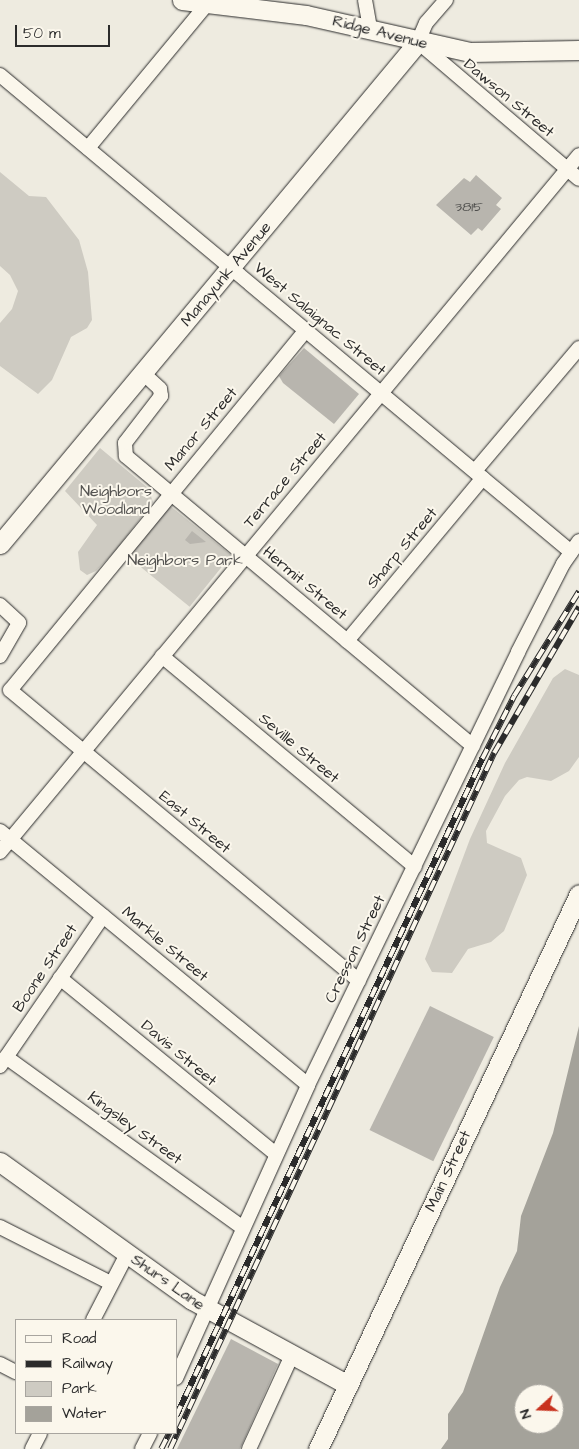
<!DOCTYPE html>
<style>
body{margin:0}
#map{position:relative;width:579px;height:1449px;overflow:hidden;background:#eeebe0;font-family:"Architects Daughter",sans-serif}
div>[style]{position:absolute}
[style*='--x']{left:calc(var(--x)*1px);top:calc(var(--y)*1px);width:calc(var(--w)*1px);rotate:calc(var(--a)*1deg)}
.green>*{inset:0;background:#cecbc2;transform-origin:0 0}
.water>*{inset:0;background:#a4a29a}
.building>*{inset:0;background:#b8b5ae;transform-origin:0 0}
.roads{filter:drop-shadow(0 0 1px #2b2b2b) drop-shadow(0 0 1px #2b2b2b)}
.street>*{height:14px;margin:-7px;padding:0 7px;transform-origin:7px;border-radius:7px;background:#fbf7ec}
.secondary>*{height:19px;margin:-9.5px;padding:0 9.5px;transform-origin:9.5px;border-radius:9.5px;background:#fbf7ec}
.rail>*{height:5.5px;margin-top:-2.75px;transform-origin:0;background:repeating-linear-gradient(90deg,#fbf7ec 0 11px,#2b2b2b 0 22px);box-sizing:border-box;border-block:1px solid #2b2b2b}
span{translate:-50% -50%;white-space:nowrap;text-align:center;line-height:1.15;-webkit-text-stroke:4px #fbf7ec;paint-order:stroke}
.number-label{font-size:14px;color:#4e4e4c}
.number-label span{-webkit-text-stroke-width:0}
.street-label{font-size:16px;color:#2b2b2b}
.park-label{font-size:16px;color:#545351}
.legend{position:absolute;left:15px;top:1319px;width:162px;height:115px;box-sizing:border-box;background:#fbf7ec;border:1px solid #a8a59f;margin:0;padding:6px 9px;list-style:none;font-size:15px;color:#2b2b2b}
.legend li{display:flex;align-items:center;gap:10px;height:25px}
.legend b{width:25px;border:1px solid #a8a59f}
.north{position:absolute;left:514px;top:1384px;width:50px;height:50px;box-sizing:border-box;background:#fbf7ec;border:1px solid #a8a59f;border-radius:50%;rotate:250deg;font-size:14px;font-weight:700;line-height:20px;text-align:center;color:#2b2b2b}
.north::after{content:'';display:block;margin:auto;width:18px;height:22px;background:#c8321e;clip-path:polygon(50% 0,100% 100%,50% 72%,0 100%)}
.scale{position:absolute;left:15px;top:25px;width:95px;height:22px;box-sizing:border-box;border:2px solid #2b2b2b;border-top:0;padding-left:6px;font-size:15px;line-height:18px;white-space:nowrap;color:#2b2b2b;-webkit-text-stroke:4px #fbf7ec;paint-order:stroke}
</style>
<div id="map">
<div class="green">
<div style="clip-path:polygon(0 172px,29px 196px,46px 197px,79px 240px,88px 272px,92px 320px,87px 328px,71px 337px,52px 380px,38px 394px,0 366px,0 323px,12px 309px,18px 291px,10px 275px,0 266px)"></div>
<div style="clip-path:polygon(100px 448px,148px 488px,153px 502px,115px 551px,96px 571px,87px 575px,80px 570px,78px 552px,97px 525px,65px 491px)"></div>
<div style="left:169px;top:505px;width:80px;height:66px;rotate:39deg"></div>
<div style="clip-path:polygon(565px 669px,579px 675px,579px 757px,569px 771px,551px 781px,527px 777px,519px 780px,505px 796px,486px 831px,487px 843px,521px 858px,527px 875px,504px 931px,491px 942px,468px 949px,452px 973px,432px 972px,425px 959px,470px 839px,505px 763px,553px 678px)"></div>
</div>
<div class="water">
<div style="clip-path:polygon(evenodd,579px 1026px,579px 1449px,441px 1449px,448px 1439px,448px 1414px,463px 1392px,500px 1287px,517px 1251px,521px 1216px,553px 1133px,579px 1026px,524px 1394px,554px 1394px,554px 1424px,524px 1424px,524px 1394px)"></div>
</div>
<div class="building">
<div style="clip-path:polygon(476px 175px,502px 198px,496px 205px,501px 209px,482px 231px,478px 228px,471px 235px,436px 205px,464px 178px,470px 182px)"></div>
<div style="clip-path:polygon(304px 348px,359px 394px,334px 424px,283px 383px,279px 376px)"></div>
<div style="clip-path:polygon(192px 531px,206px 542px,190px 544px,185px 540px)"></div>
<div style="left:430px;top:1006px;width:71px;height:138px;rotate:26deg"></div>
<div style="clip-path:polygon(231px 1339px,278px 1364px,240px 1449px,177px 1449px)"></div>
</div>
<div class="roads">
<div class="street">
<div style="--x:365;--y:0;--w:27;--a:80"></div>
<div style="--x:446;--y:0;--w:30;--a:131"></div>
<div style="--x:426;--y:23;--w:21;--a:113"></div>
<div style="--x:418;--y:42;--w:211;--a:40.4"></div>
<div style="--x:0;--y:75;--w:744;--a:39.87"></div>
<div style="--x:88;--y:148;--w:188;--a:-50.4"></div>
<div style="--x:306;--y:330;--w:466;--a:129.4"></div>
<div style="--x:10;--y:690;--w:454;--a:39.8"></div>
<div style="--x:143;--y:373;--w:23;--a:43"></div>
<div style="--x:160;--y:389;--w:7;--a:82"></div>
<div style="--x:161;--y:396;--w:59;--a:127.5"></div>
<div style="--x:125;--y:443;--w:13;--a:86"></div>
<div style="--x:126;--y:456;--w:452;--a:39.9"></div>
<div style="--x:475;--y:471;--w:161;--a:-49.8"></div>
<div style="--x:0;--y:605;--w:26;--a:43"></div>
<div style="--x:19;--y:623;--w:38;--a:120"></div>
<div style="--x:347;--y:641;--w:212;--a:-50.2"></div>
<div style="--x:162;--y:656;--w:329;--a:39.8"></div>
<div style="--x:0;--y:831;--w:399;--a:39.5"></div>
<div style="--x:0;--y:852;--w:906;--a:-50.28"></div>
<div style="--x:60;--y:978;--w:279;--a:39.2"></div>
<div style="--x:6;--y:1057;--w:291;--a:35.8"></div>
<div style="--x:0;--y:1066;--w:182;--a:-55.5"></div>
<div style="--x:0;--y:1227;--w:124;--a:26.8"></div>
<div style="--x:93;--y:1320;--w:74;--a:-62.7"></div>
<div style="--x:0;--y:1364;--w:18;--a:27"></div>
<div style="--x:176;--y:1378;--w:321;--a:-65.7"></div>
<div style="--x:308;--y:1085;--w:481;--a:-64.1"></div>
<div style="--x:518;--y:652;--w:99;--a:-62.9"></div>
<div style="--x:563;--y:564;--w:28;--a:-55"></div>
<div style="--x:32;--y:1449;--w:18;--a:-63"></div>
<div style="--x:142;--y:1449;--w:18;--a:-63"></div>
<div style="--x:249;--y:1449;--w:103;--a:-65.4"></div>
</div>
<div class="secondary">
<div style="--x:182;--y:0;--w:125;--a:6.9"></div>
<div style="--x:306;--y:15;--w:168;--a:12.7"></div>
<div style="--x:470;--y:52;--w:109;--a:-1.1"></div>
<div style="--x:0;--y:544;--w:653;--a:-50.22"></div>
<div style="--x:0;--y:1162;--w:236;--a:35.7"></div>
<div style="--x:192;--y:1300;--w:178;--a:28.6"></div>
<div style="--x:318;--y:1449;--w:613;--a:-64.81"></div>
</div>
</div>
<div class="rail">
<div style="--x:176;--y:1416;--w:725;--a:-65.03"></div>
<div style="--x:482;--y:759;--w:71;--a:-63.1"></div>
<div style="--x:514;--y:696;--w:123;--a:-58.2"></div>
<div style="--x:161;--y:1449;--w:18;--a:-63"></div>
<div style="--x:170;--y:1449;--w:768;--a:-65.04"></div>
<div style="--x:494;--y:753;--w:169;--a:-59.8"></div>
</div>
<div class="number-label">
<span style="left:469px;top:207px">3815</span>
</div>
<div class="street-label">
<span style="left:380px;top:32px;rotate:14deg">Ridge Avenue</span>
<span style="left:509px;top:98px;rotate:40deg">Dawson Street</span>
<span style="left:226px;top:274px;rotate:-50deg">Manayunk Avenue</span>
<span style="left:320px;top:319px;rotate:40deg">West Salaignac Street</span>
<span style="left:201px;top:429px;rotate:-50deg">Manor Street</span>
<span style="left:285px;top:480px;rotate:-50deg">Terrace Street</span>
<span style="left:402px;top:548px;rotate:-50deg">Sharp Street</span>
<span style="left:305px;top:583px;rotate:40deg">Hermit Street</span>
<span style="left:299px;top:748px;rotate:40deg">Seville Street</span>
<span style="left:195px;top:822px;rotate:40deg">East Street</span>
<span style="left:165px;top:944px;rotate:40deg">Markle Street</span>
<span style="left:355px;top:949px;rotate:-64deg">Cresson Street</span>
<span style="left:45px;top:968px;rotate:-56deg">Boone Street</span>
<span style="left:179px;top:1053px;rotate:40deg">Davis Street</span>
<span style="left:135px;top:1128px;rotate:36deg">Kingsley Street</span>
<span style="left:448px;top:1171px;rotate:-65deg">Main Street</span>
<span style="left:168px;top:1282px;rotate:35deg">Shurs Lane</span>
</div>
<div class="park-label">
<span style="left:116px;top:500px">Neighbors<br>Woodland</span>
<span style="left:185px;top:560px">Neighbors Park</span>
</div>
<ul class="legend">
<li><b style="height:6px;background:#fbf7ec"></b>Road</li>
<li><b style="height:6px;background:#2b2b2b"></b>Railway</li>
<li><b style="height:14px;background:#cecbc2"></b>Park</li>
<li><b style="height:14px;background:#a4a29a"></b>Water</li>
</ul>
<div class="north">N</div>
<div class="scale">50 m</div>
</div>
